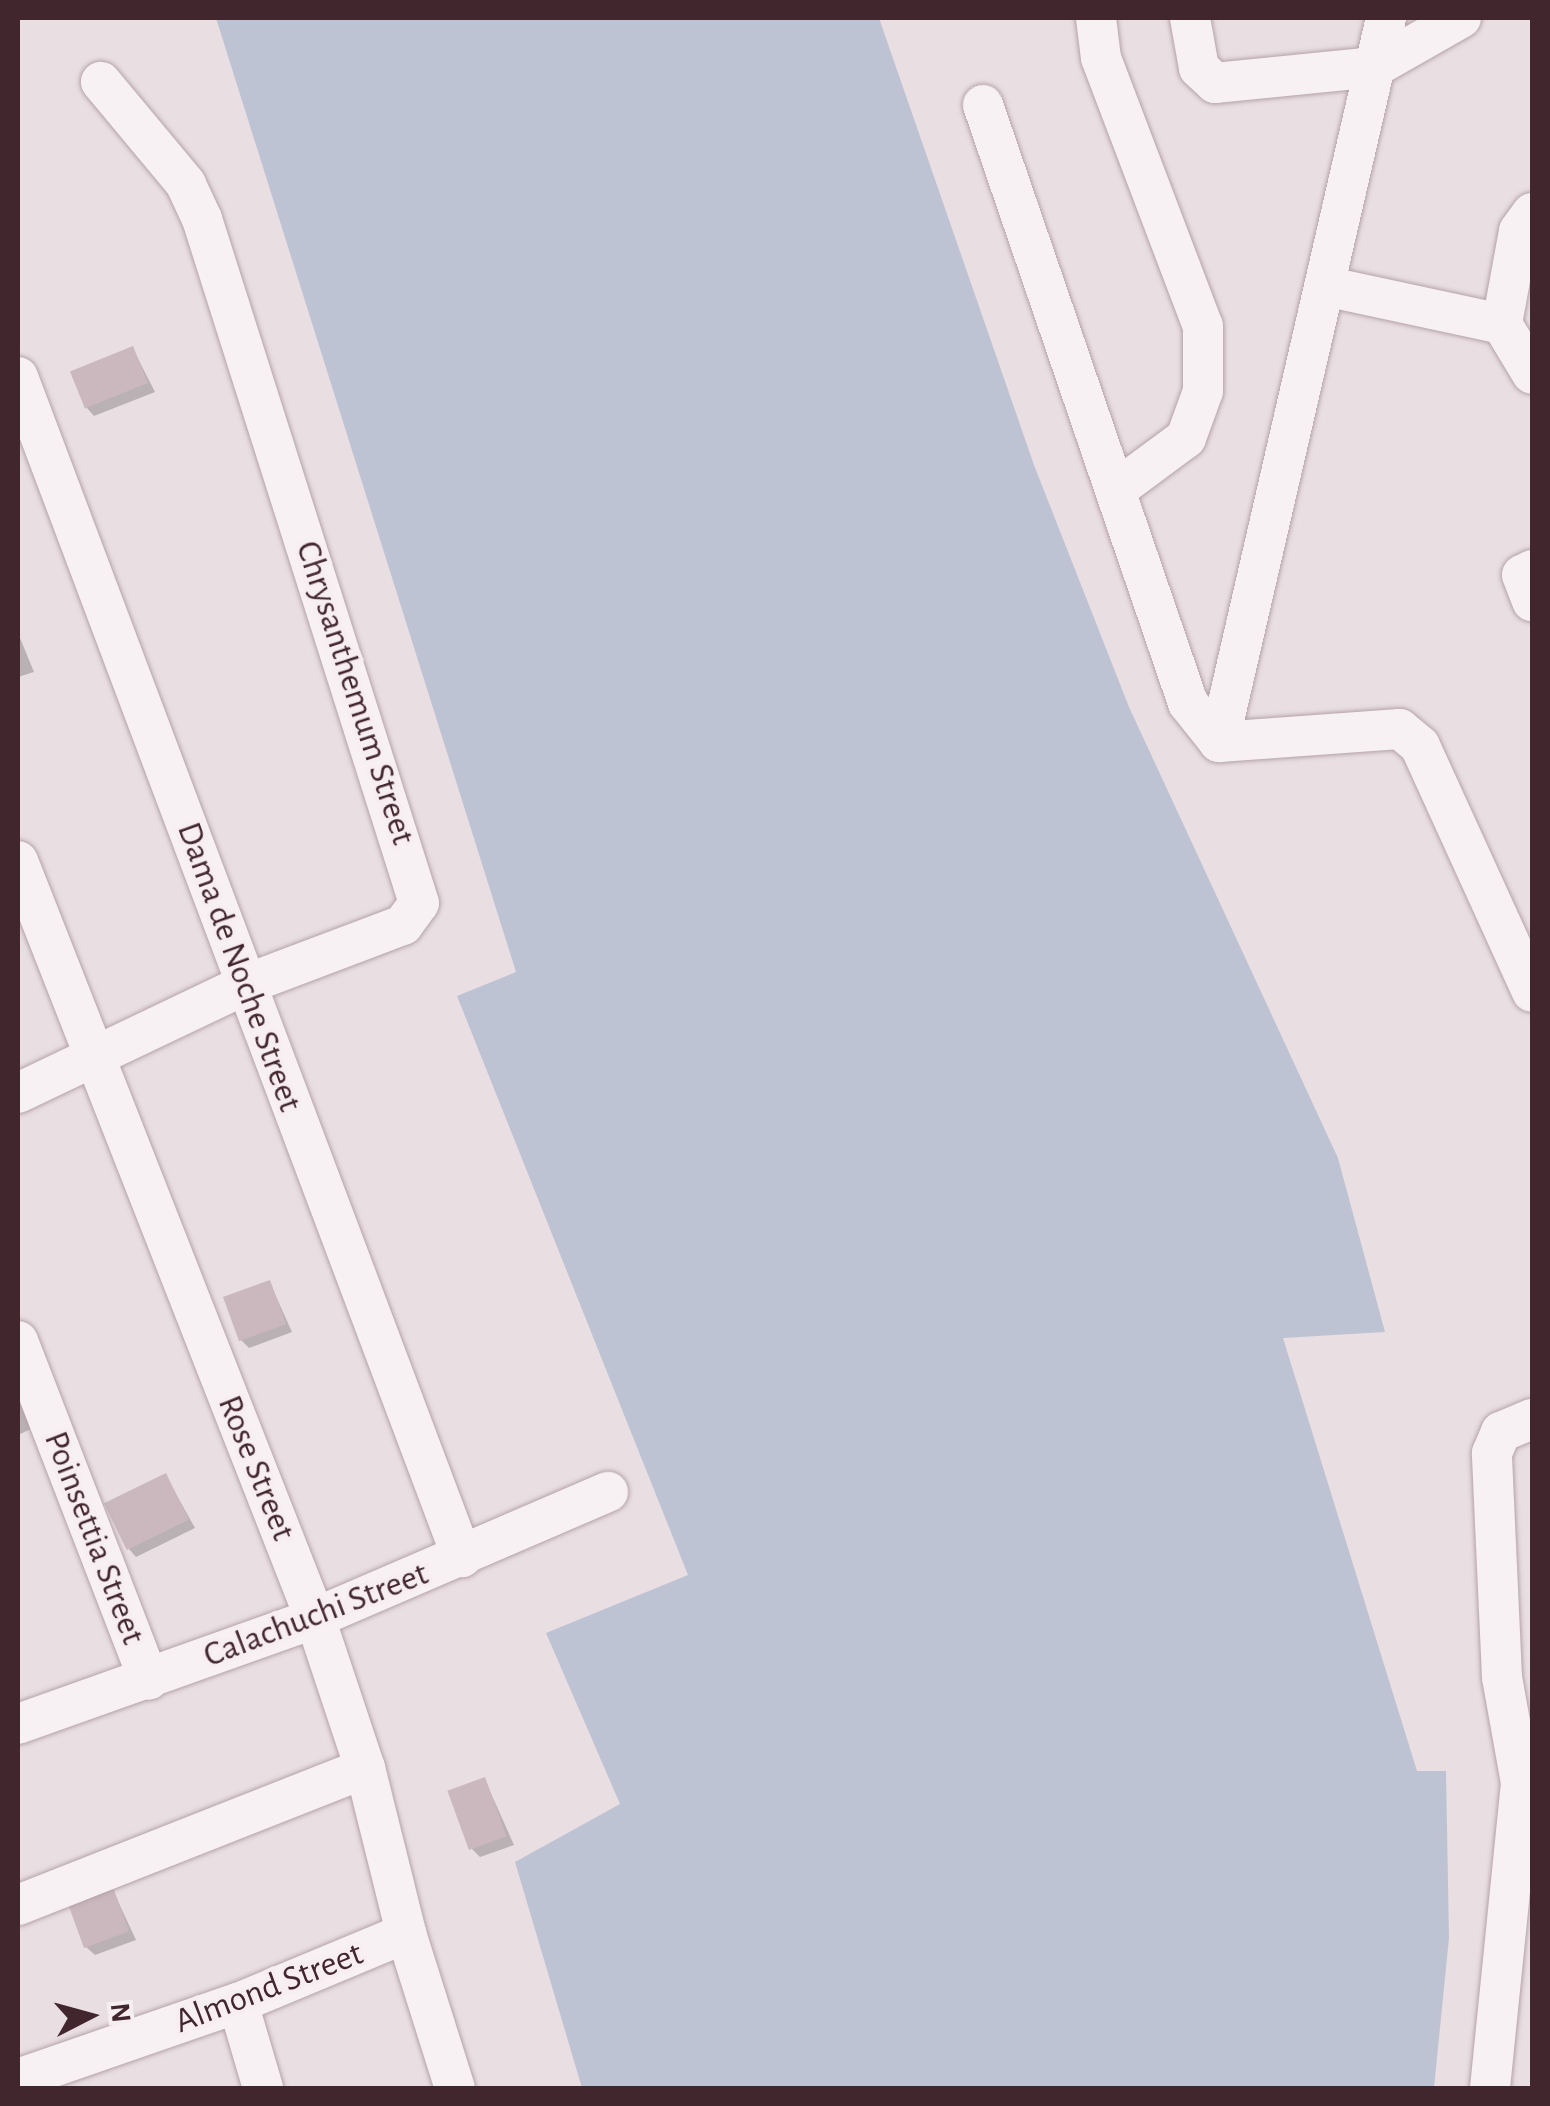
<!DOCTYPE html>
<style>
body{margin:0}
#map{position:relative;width:1550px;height:2106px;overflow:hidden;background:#e9dee2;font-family:"Alegreya Sans",sans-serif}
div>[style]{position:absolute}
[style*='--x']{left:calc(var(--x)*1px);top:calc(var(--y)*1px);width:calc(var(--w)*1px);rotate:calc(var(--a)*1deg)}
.green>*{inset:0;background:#bec3d4}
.shadow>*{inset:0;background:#0003}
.building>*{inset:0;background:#cab8be;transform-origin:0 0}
.roads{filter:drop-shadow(0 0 2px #b4a3a8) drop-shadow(0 0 2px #b4a3a8)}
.minor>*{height:40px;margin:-20px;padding:0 20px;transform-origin:20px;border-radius:20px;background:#f7f1f3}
span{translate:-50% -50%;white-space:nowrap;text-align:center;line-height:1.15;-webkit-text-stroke:8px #f7eef1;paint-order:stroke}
.street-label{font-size:35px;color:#42262e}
.frame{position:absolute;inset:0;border:20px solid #42262e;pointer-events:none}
.north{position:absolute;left:40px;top:1966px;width:100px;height:100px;-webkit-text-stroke:8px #f7eef1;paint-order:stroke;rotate:84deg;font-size:28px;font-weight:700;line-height:40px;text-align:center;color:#42262e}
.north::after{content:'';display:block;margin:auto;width:35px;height:45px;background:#42262e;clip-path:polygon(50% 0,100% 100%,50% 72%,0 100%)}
</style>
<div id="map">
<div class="green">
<div style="clip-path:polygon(216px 18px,879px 18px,1034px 465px,1129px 707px,1338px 1158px,1385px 1332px,1283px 1338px,1417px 1771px,1446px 1771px,1449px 1938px,1434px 2088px,582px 2088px,515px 1862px,620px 1804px,546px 1633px,688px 1575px,457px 996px,516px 972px)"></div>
</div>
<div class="shadow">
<div style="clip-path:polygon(133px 349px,155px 392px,94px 416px,86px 407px)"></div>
<div style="clip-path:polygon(18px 633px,34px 672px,18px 677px)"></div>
<div style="clip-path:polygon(270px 1283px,292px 1332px,249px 1348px,241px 1340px)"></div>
<div style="clip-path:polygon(18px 1398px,33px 1428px,18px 1435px)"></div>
<div style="clip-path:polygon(166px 1476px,195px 1528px,136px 1557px,128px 1548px)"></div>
<div style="clip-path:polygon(485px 1780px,514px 1845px,480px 1857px,472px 1849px)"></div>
<div style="clip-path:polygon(109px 1882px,136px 1940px,95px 1955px,86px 1947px)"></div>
</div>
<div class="building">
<div style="left:133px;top:346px;width:40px;height:68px;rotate:68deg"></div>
<div style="left:270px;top:1280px;width:47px;height:50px;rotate:70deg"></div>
<div style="left:166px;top:1473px;width:52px;height:69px;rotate:64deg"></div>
<div style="left:485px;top:1777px;width:63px;height:40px;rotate:70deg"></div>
<div style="left:110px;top:1879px;width:56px;height:48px;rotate:70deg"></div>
</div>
<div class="roads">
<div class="minor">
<div style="--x:1096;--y:18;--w:40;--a:82.9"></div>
<div style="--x:1101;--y:58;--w:287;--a:69.2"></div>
<div style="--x:1203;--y:326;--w:65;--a:90"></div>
<div style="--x:1203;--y:391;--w:50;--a:109.9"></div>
<div style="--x:1186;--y:438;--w:86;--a:143.5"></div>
<div style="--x:1190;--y:18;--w:51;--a:79.8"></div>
<div style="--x:1199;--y:68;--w:22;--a:43"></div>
<div style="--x:1215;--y:83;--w:161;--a:-5.7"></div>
<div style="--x:1375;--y:67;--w:99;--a:-29.7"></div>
<div style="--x:983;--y:105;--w:632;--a:71.08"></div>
<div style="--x:1188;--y:703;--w:50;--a:51.5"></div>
<div style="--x:1219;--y:742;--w:181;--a:-4.1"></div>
<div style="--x:1400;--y:729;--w:26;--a:40"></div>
<div style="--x:1420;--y:746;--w:270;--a:65.5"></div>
<div style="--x:1532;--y:213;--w:22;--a:126"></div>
<div style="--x:1519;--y:231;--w:95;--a:100.4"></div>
<div style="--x:1502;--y:324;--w:58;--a:59"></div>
<div style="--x:1329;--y:287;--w:177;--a:12.1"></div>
<div style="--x:18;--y:377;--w:1261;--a:69.38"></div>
<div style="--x:1532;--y:570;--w:11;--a:153"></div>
<div style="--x:1522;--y:575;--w:28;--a:69"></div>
<div style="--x:1219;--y:742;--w:743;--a:-77.01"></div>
<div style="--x:18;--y:861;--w:813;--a:68.58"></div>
<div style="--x:315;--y:1618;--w:158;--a:71.6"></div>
<div style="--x:365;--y:1768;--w:170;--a:76"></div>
<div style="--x:406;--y:1933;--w:163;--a:72.5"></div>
<div style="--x:18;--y:1093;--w:250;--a:-25.5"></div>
<div style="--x:244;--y:985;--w:170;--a:-20.7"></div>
<div style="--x:403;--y:925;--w:27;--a:-54"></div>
<div style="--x:419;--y:903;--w:718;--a:-107.6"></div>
<div style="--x:202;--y:219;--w:38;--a:-115"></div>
<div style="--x:186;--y:184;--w:133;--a:-129.8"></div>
<div style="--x:18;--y:1341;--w:363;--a:68.9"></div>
<div style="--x:18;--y:1724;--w:315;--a:-19.6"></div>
<div style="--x:315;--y:1618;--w:319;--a:-23.3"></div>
<div style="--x:18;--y:1905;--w:373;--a:-21.5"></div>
<div style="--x:238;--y:2003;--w:89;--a:73.6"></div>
<div style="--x:18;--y:2079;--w:233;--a:-19.1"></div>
<div style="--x:238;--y:2003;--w:182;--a:-22.6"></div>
<div style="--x:1490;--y:2088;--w:307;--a:-84.2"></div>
<div style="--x:1521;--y:1783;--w:108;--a:-100.2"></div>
<div style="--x:1502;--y:1677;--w:224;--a:-92.6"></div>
<div style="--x:1492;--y:1453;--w:23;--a:-67"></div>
<div style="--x:1501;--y:1432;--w:34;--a:-23"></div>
</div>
</div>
<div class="street-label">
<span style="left:355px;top:693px;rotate:72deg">Chrysanthemum Street</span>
<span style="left:239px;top:967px;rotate:70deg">Dama de Noche Street</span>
<span style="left:256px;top:1468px;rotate:68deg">Rose Street</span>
<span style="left:94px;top:1538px;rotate:69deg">Poinsettia Street</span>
<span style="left:316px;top:1615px;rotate:-21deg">Calachuchi Street</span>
<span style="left:269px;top:1988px;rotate:-21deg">Almond Street</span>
</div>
<div class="frame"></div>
<div class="north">N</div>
</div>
